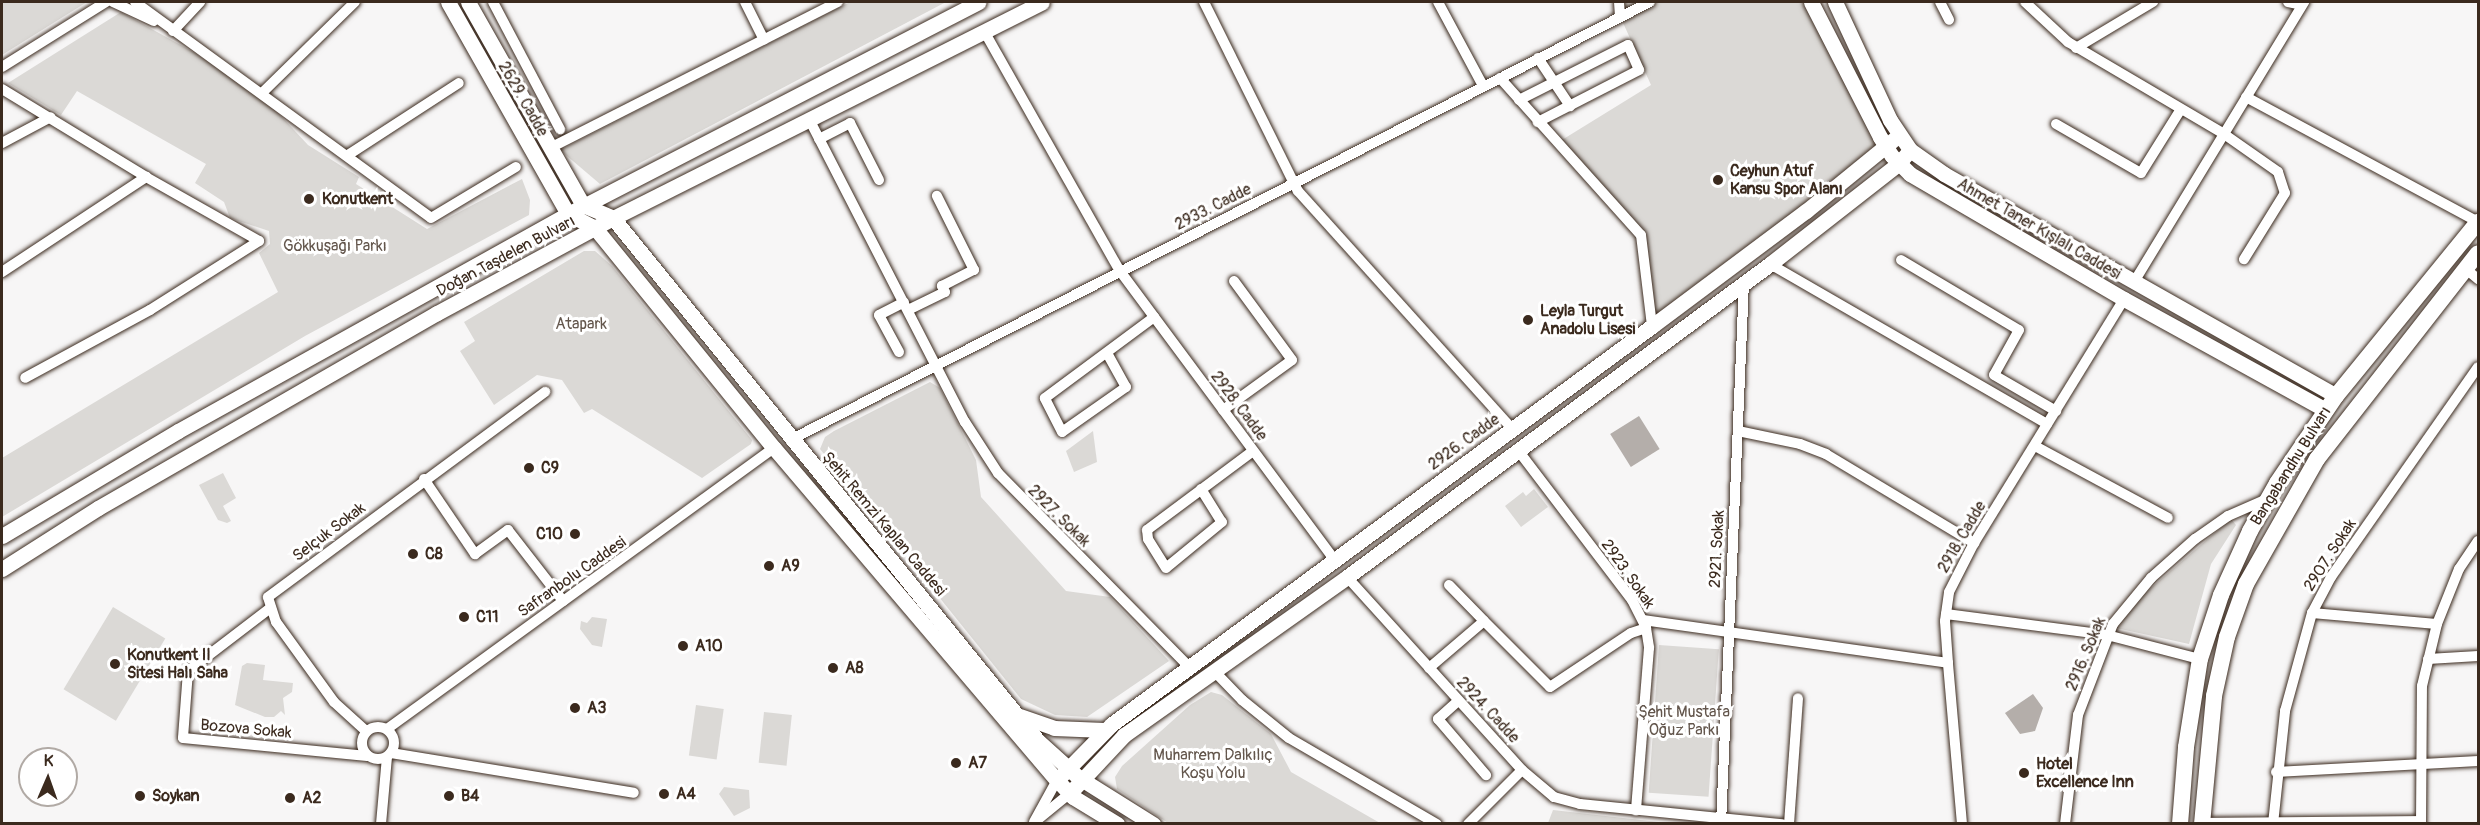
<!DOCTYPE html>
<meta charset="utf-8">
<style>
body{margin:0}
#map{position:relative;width:2480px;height:825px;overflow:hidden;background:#f7f6f6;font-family:Pangolin,sans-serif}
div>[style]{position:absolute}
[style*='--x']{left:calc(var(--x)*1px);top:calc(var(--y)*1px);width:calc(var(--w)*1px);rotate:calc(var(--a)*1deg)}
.green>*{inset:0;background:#dbd9d6;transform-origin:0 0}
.water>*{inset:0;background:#b4aeaa;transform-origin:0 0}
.roads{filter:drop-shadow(0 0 2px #3b2a1e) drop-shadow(0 0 2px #3b2a1e)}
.street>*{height:10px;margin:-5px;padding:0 5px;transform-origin:5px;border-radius:5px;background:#fff}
.street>.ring{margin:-5px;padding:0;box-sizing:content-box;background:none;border:10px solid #fff;border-radius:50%}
.secondary>*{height:15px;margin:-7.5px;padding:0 7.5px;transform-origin:7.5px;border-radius:7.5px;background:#fff}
.primary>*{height:16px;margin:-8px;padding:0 8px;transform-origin:8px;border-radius:8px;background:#fff}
.dots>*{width:16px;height:16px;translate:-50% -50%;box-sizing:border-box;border:3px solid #fff;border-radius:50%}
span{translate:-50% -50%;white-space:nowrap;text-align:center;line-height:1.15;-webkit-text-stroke:6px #fff;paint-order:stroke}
.street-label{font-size:16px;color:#3b2a1e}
.poi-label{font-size:16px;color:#3b2a1e;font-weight:700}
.left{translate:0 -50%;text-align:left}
.right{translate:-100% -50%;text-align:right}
.park-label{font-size:16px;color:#63564c}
.frame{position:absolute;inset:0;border:3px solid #3b2a1e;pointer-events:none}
.north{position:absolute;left:18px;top:747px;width:60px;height:60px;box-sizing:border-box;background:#fff;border:2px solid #b1aaa5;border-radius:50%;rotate:2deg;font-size:16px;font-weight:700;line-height:24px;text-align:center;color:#3b2a1e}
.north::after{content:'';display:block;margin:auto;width:21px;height:27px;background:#3b2a1e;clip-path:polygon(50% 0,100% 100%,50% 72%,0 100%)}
</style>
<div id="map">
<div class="green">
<div style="clip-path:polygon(2px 2px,87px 2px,2px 55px)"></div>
<div style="clip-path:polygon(850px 2px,946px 2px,600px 184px,560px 150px)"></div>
<div style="clip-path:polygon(1619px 2px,1811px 2px,1886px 148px,1652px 326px,1643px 244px,1557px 143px,1651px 85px,1620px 16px)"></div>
<div style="clip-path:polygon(121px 12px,195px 53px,267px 101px,308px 145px,359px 177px,356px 184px,427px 229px,522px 179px,530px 200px,529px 215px,305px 336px,2px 517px,2px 458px,278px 292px,259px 253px,270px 244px,269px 231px,230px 218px,224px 202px,195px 183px,206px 164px,77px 91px,61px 115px,8px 83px)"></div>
<div style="clip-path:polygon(584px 251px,595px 251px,612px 266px,752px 440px,751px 444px,702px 478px,592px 409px,584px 413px,562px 380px,537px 375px,494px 405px,460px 351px,475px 341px,464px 322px)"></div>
<div style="clip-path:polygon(930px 382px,940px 388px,976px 460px,981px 497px,1066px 591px,1110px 597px,1169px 661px,1087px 717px,1055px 715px,1021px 699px,820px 449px,825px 437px,834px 431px)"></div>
<div style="clip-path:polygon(1093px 431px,1097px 462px,1074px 472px,1066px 451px)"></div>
<div style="clip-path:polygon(223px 473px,236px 498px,223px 506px,231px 521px,227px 523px,218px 520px,199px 485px)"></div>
<div style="clip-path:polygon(1534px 489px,1548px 507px,1521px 527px,1505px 506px,1523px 492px,1526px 496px)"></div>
<div style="clip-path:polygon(2231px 519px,2236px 525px,2211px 564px,2189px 644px,2116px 628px,2137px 600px)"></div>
<div style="left:113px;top:607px;width:61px;height:96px;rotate:31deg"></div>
<div style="clip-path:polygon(592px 617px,607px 619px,602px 647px,592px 645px,580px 629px,581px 621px,587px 623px)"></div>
<div style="left:1659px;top:645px;width:60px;height:148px;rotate:4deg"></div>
<div style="clip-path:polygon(247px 663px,265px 665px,263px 680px,293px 683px,292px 692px,283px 698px,285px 715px,281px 711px,274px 717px,265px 717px,235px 705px,242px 666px)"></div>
<div style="clip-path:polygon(1211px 692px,1222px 695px,1271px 734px,1291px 772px,1380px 823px,1168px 823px,1117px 789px,1115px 777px,1122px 766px,1190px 705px)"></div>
<div style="left:696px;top:705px;width:28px;height:51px;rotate:8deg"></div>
<div style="left:764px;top:712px;width:28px;height:51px;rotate:6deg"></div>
<div style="clip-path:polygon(724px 787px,749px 790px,750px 808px,734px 816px,719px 794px)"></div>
<div style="clip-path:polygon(1553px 810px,1667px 823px,1548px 823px)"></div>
</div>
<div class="water">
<div style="left:1639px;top:416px;width:39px;height:34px;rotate:58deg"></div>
<div style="clip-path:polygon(2033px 694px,2043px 708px,2035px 731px,2020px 734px,2005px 713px)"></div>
</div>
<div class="roads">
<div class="street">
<div style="--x:113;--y:2;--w:45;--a:24.9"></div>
<div style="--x:135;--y:2;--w:366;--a:36.1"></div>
<div style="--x:431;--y:218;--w:99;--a:-31"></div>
<div style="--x:493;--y:2;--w:144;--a:62.2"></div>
<div style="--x:745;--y:2;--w:42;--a:63.4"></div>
<div style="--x:1204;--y:2;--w:211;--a:63.6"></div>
<div style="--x:1298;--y:191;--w:320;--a:48"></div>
<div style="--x:1438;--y:2;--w:95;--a:61.8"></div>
<div style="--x:1619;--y:2;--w:14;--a:86"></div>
<div style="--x:1940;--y:2;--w:20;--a:63"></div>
<div style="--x:2025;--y:2;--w:59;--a:42.9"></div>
<div style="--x:2068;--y:42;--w:181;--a:30.5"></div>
<div style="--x:2224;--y:134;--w:66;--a:35.1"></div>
<div style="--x:2278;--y:172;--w:22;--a:72"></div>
<div style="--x:2285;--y:193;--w:78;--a:121.8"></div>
<div style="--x:2288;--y:2;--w:14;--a:12"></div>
<div style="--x:173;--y:31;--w:40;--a:-47"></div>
<div style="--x:984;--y:31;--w:276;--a:60.5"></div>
<div style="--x:1120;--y:271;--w:359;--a:53.4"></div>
<div style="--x:2076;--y:48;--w:90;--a:-30.9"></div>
<div style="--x:1538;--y:58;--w:58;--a:56.3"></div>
<div style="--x:2;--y:67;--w:123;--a:-32"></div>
<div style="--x:1500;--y:78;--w:211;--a:48.1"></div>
<div style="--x:1641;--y:235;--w:92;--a:83.1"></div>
<div style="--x:2;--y:89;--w:169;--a:31.4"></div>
<div style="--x:146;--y:177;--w:130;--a:29.5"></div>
<div style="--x:259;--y:241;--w:129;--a:147.7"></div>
<div style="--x:150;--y:310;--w:142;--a:151.5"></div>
<div style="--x:262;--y:93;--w:130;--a:-44.4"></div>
<div style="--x:2246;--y:97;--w:264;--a:28.3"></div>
<div style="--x:1519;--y:100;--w:122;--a:-26.8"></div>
<div style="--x:1628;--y:45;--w:27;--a:66"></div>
<div style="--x:1639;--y:70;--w:114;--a:152.8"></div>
<div style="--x:809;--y:119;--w:341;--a:62.8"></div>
<div style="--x:965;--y:422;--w:61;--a:57.1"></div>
<div style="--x:998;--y:473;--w:271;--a:45.4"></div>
<div style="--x:2056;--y:124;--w:98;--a:30"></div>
<div style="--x:2141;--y:173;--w:75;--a:-58"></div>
<div style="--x:819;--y:139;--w:35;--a:-27"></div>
<div style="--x:850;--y:123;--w:64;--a:63"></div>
<div style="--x:2;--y:143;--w:55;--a:-28"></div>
<div style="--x:550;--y:148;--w:323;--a:-26.9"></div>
<div style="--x:348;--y:155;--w:132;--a:-33"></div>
<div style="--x:1901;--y:260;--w:137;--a:30.7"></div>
<div style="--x:2019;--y:330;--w:51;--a:119.1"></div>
<div style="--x:1994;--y:375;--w:72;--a:30.1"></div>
<div style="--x:1770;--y:264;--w:320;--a:30"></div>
<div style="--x:2466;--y:269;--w:16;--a:40"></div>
<div style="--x:2;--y:272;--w:173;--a:-33.4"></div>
<div style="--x:2134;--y:282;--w:328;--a:-58.7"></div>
<div style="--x:908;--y:310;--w:41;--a:-25.9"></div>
<div style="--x:945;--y:292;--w:7;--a:-117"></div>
<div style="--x:942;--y:286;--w:36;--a:-27"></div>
<div style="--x:974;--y:270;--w:83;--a:-116.6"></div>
<div style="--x:899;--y:352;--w:42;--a:-118.4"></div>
<div style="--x:879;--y:315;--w:28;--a:-27"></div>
<div style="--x:1107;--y:353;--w:39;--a:61"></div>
<div style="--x:1126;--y:387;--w:78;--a:144.9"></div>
<div style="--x:1062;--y:432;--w:38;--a:-117"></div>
<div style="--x:1045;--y:398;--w:136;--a:-36.6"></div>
<div style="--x:1223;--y:410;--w:85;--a:-35.9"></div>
<div style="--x:1292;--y:360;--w:98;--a:-126.3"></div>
<div style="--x:1738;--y:431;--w:63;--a:11.8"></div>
<div style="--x:1800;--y:444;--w:28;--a:21"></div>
<div style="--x:1826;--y:454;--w:173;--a:31"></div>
<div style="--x:790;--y:440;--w:965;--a:-26.99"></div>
<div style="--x:2035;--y:446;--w:151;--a:28.4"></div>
<div style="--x:1517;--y:449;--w:190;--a:52.7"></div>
<div style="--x:1632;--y:600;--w:31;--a:63"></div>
<div style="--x:1646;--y:628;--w:20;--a:81"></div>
<div style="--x:1649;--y:648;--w:163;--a:94.6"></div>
<div style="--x:424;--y:479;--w:91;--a:55.8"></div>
<div style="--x:475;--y:554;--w:41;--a:-36"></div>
<div style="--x:508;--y:530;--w:90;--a:52.2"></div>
<div style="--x:1201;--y:489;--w:39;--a:58"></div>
<div style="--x:1222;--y:522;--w:72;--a:140.6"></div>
<div style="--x:1166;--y:568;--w:34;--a:-122"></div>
<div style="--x:1148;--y:539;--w:9;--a:-96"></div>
<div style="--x:1147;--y:530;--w:132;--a:-36.7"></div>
<div style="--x:1347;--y:577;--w:261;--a:47.8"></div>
<div style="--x:1522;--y:770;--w:42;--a:40.2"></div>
<div style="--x:1554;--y:797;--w:27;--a:15"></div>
<div style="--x:1580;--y:804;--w:203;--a:5.7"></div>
<div style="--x:1449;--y:585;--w:50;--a:45.8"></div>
<div style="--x:269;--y:609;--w:102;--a:142.6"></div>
<div style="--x:188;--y:671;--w:67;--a:94.3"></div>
<div style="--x:183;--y:738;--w:185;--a:5.6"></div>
<div style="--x:2312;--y:613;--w:125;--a:5"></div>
<div style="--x:1946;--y:614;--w:162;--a:7.4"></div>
<div style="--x:2107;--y:635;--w:96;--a:14.5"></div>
<div style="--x:1643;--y:620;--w:308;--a:8"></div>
<div style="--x:2428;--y:659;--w:50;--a:-3.4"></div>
<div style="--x:1429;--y:668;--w:72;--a:-40.5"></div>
<div style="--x:1484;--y:621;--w:93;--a:45"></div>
<div style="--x:1550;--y:687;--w:97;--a:-33.7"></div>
<div style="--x:1631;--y:633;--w:16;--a:-18"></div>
<div style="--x:1215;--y:672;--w:39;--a:46"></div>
<div style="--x:1242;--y:700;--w:60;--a:39"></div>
<div style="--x:1289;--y:738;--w:171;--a:30.2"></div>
<div style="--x:1458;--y:701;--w:27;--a:138"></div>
<div style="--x:1438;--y:719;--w:74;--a:49.4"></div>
<div class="ring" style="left:362px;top:727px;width:22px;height:22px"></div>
<div style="--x:387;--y:729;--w:478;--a:-36"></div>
<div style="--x:366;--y:731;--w:43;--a:-137.8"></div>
<div style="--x:334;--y:702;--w:99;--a:-125.9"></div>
<div style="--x:276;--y:622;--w:26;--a:-108"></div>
<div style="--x:268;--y:597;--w:345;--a:-36.5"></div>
<div style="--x:391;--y:753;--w:246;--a:9.3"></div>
<div style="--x:2276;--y:772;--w:202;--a:-3.1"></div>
<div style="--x:1037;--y:820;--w:41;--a:-39.1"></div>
<div style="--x:1034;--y:822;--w:48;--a:-61.3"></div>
<div style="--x:2202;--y:823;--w:219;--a:-0.5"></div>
<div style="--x:381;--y:824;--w:67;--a:-84.9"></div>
<div style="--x:1468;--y:824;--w:76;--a:-45"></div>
<div style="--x:1721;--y:824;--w:542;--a:-87.57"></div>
<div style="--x:1789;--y:824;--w:126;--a:-85.9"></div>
<div style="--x:1962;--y:824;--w:162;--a:-95"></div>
<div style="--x:1948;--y:663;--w:42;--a:-94.1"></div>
<div style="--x:1945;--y:621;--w:29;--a:-82"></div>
<div style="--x:1949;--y:592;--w:55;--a:-63"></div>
<div style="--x:1974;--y:543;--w:286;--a:-58.4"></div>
<div style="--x:2065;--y:824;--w:110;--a:-83.2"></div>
<div style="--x:2078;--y:715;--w:97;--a:-69"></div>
<div style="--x:2113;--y:624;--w:60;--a:-50.4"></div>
<div style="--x:2151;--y:578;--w:59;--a:-41.6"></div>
<div style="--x:2195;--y:539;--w:40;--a:-34.9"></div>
<div style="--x:2228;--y:516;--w:43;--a:-23.6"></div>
<div style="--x:2273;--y:824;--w:114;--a:-83.9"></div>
<div style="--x:2285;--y:711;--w:102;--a:-74.6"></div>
<div style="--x:2312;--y:613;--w:41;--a:-62.2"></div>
<div style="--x:2331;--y:577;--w:256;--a:-55"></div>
<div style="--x:2421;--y:824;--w:138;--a:-89.6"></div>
<div style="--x:2422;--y:686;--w:64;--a:-76.4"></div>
<div style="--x:2437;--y:624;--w:59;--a:-68.2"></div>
<div style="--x:2459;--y:569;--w:34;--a:-56"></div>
</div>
<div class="secondary">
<div style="--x:448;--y:2;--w:244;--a:60.5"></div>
<div style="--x:468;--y:2;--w:233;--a:60.5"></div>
<div style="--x:583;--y:205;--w:33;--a:23"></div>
<div style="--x:613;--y:218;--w:673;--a:50.91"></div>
<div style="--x:1037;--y:740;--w:55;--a:42.1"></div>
<div style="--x:1078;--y:777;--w:89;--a:32.1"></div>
<div style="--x:1811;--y:2;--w:152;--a:62.9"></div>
<div style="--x:1880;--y:137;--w:22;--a:58"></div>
<div style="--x:1892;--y:156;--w:25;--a:45"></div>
<div style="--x:1910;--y:174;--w:248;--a:30.3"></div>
<div style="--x:2124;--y:299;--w:230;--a:28.8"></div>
<div style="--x:1835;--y:2;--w:130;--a:65"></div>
<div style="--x:1890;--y:120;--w:36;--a:56"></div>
<div style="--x:1910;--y:150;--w:42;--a:35.2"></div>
<div style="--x:1944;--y:174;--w:450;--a:29.5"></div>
<div style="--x:568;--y:214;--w:30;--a:27"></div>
<div style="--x:595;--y:228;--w:284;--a:50.9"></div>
<div style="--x:774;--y:448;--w:436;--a:49.6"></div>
<div style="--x:1057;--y:780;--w:23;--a:47"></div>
<div style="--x:1073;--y:797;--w:52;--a:31.5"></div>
<div style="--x:2;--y:536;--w:205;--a:-30.8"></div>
<div style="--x:178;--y:431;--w:446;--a:-29.1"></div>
<div style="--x:568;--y:214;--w:462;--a:-27.3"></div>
<div style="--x:2;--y:569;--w:114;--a:-32.4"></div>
<div style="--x:98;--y:508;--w:391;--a:-29.9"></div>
<div style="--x:437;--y:313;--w:200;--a:-28.4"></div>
<div style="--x:613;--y:218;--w:480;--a:-26.7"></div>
<div style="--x:1020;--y:716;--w:36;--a:19"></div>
<div style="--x:1054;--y:728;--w:50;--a:2.3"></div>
<div style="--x:1057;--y:780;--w:78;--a:-45.5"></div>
<div style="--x:1112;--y:724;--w:671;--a:-36.39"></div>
<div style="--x:1652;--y:326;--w:192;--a:-36.8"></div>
<div style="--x:1806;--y:211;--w:119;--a:-39.2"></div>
<div style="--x:1069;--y:794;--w:81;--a:-47"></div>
<div style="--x:1124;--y:735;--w:273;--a:-35.3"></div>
<div style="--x:1347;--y:577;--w:526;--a:-36.5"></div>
<div style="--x:1770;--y:264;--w:162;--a:-38"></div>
<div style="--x:1898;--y:164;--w:18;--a:-49"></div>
</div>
<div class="primary">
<div style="--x:2180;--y:824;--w:77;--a:-85.5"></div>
<div style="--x:2186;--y:747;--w:89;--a:-81"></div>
<div style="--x:2200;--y:659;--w:67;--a:-71.8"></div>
<div style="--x:2221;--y:595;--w:70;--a:-65.6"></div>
<div style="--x:2250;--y:531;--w:55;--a:-60.6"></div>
<div style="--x:2277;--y:483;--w:105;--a:-55.9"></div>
<div style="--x:2336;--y:396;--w:225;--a:-50.8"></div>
<div style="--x:2202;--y:824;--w:129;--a:-84.6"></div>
<div style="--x:2214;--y:696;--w:60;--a:-77.6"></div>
<div style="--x:2227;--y:637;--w:56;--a:-70.3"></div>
<div style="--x:2246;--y:584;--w:144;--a:-60.4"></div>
<div style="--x:2317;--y:459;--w:261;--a:-52"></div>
</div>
</div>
<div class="dots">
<div style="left:1718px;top:180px;background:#3b2a1e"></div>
<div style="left:309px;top:199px;background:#3b2a1e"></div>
<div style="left:1528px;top:320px;background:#3b2a1e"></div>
<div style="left:529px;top:468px;background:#3b2a1e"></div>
<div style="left:575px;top:534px;background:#3b2a1e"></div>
<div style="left:413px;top:554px;background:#3b2a1e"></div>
<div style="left:769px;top:566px;background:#3b2a1e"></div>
<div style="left:464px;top:617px;background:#3b2a1e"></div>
<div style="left:683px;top:646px;background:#3b2a1e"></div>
<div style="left:115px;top:664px;background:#3b2a1e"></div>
<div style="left:833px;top:668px;background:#3b2a1e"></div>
<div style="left:575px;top:708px;background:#3b2a1e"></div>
<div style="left:956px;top:763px;background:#3b2a1e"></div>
<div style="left:2024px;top:773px;background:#3b2a1e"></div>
<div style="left:664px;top:794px;background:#3b2a1e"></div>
<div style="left:140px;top:796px;background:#3b2a1e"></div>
<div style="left:449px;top:796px;background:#3b2a1e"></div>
<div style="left:290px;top:798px;background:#3b2a1e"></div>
</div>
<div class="street-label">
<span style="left:523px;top:99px;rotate:60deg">2629. Cadde</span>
<span style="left:1213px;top:207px;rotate:-27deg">2933. Cadde</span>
<span style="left:2039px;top:229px;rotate:30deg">Ahmet Taner Kışlalı Caddesi</span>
<span style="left:506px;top:256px;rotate:-28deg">Doğan Taşdelen Bulvarı</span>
<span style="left:1239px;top:406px;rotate:53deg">2928. Cadde</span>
<span style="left:1464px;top:442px;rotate:-36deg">2926. Cadde</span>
<span style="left:2291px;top:466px;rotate:-58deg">Bangabandhu Bulvarı</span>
<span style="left:1059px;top:516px;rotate:45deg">2927. Sokak</span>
<span style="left:884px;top:524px;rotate:50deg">Şehit Remzi Kaplan Caddesi</span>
<span style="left:329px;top:532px;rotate:-37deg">Selçuk Sokak</span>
<span style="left:1962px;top:537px;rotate:-60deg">2918. Cadde</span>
<span style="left:1717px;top:549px;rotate:-87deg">2921. Sokak</span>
<span style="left:2330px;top:555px;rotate:-57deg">2907. Sokak</span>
<span style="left:1628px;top:574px;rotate:55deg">2923. Sokak</span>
<span style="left:572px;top:577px;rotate:-35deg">Safranbolu Caddesi</span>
<span style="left:2086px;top:654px;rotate:-67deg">2916. Sokak</span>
<span style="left:1488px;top:710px;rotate:47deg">2924. Cadde</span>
<span style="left:246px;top:729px;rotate:5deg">Bozova Sokak</span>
</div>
<div class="poi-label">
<span class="left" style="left:1730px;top:180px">Ceyhun Atuf<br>Kansu Spor Alanı</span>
<span class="left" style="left:322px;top:199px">Konutkent</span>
<span class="left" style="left:1540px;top:320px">Leyla Turgut<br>Anadolu Lisesi</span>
<span class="left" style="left:541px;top:468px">C9</span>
<span class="right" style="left:563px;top:534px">C10</span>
<span class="left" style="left:425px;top:554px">C8</span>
<span class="left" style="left:781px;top:566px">A9</span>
<span class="left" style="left:476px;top:617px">C11</span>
<span class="left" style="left:695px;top:646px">A10</span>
<span class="left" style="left:127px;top:664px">Konutkent II<br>Sitesi Halı Saha</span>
<span class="left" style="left:845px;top:668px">A8</span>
<span class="left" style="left:587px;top:708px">A3</span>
<span class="left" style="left:968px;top:763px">A7</span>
<span class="left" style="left:2036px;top:773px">Hotel<br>Excellence Inn</span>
<span class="left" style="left:676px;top:794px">A4</span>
<span class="left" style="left:152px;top:796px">Soykan</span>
<span class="left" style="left:461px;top:796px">B4</span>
<span class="left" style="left:302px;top:798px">A2</span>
</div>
<div class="park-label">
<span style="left:335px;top:246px">Gökkuşağı Parkı</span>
<span style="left:581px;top:324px">Atapark</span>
<span style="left:1684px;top:721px">Şehit Mustafa<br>Oğuz Parkı</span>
<span style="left:1213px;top:764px">Muharrem Dalkılıç<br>Koşu Yolu</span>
</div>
<div class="frame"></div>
<div class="north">K</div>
</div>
